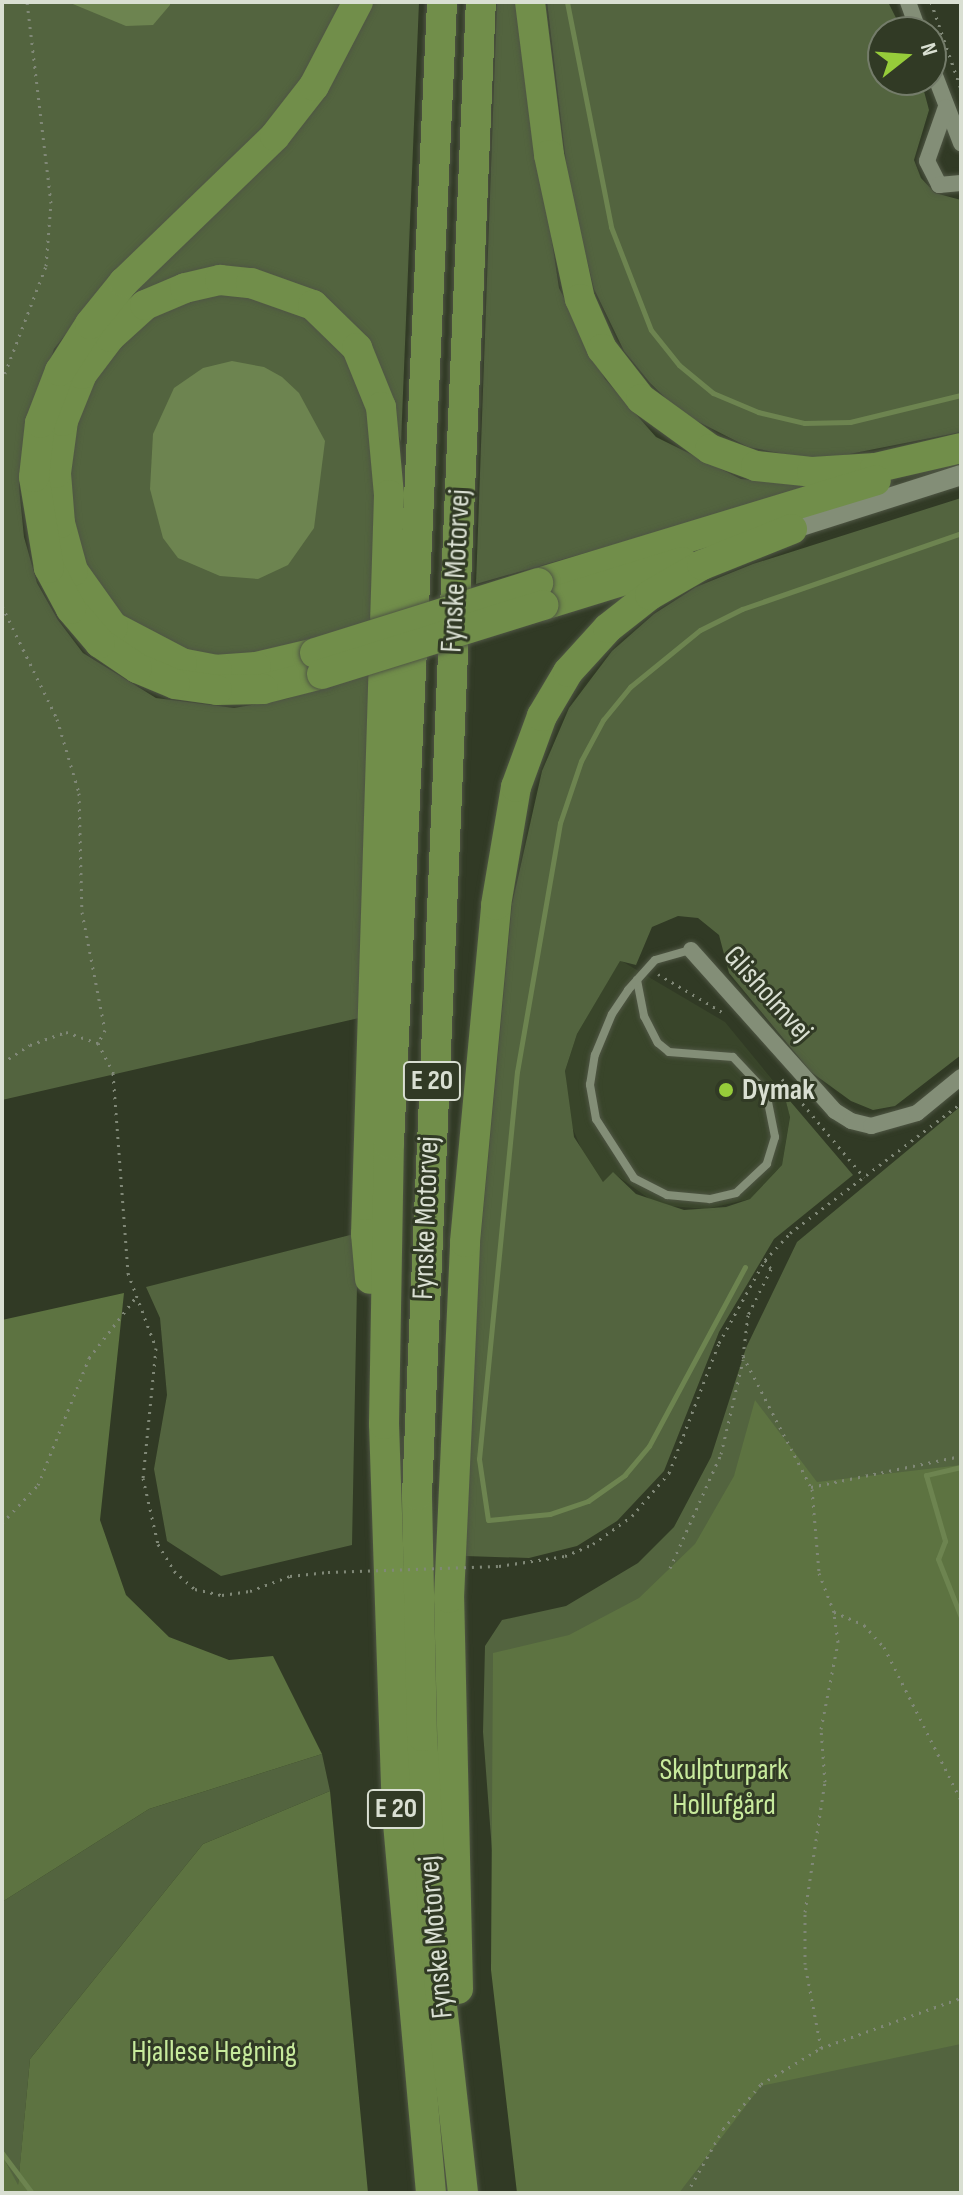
<!DOCTYPE html>
<meta charset="utf-8">
<style>
body{margin:0}
#map{position:relative;width:963px;height:2195px;overflow:hidden;background:#313a25;font-family:"Sofia Sans Condensed",sans-serif}
div>[style]{position:absolute}
[style*='--x']{left:calc(var(--x)*1px);top:calc(var(--y)*1px);width:calc(var(--w)*1px);rotate:calc(var(--a)*1deg)}
.built>*{inset:0;background:#39452a}
.green>*{inset:0;background:#53643f}
.forest>*{inset:0;background:#5d7341}
.water>*{inset:0;background:#6d8450}
.stream>*{height:5px;margin:-2.5px;padding:0 2.5px;transform-origin:2.5px;border-radius:2.5px;background:#6d8450}
.path>*{height:3px;margin-top:-1.5px;transform-origin:0;background:repeating-linear-gradient(90deg,#808877 0 2px,transparent 0 8px)}
.roads{filter:drop-shadow(0 0 2px #4f5644) drop-shadow(0 0 2px #4f5644)}
.service>*{height:8px;margin:-4px;padding:0 4px;transform-origin:4px;border-radius:4px;background:#838e77}
.minor>*{height:16px;margin:-8px;padding:0 8px;transform-origin:8px;border-radius:8px;background:#838e77}
.tertiary>*{height:20px;margin:-10px;padding:0 10px;transform-origin:10px;border-radius:10px;background:#838e77}
.motorway>*{height:30px;margin:-15px;padding:0 15px;transform-origin:15px;border-radius:15px;background:#718e4a}
.path-bridge>*{height:3px;margin-top:-1.5px;transform-origin:0;background:repeating-linear-gradient(90deg,#808877 0 2px,transparent 0 8px)}
.bridges{filter:drop-shadow(0 0 2px #4f5644) drop-shadow(0 0 2px #4f5644)}
.motorway-bridge>*{height:30px;margin:-15px;padding:0 15px;transform-origin:15px;border-radius:15px;background:#718e4a}
.dots>*{width:22px;height:22px;translate:-50% -50%;box-sizing:border-box;border:4px solid #313a25;border-radius:50%}
span{translate:-50% -50%;white-space:nowrap;text-align:center;line-height:1.15;-webkit-text-stroke:6px #313a25;paint-order:stroke}
.shield-label span{padding:2px 6px;background:#313a25;border:2px solid;border-radius:6px;-webkit-text-stroke-width:0}
.shield-label{font-size:28px;color:#d9dfd2;font-weight:700}
.street-label{font-size:30px;color:#d9dfd2}
.poi-label{font-size:30px;color:#d9dfd2;font-weight:700}
.left{translate:0 -50%;text-align:left}
.park-label{font-size:30px;color:#c7ea9c}
.frame{position:absolute;inset:0;border:4px solid #d9dfd2;pointer-events:none}
.north{position:absolute;left:867px;top:16px;width:80px;height:80px;box-sizing:border-box;background:#313a25;border:2px solid #747c6a;border-radius:50%;rotate:73deg;font-size:22px;font-weight:700;line-height:32px;text-align:center;color:#d9dfd2}
.north::after{content:'';display:block;margin:auto;width:28px;height:36px;background:#96cc3a;clip-path:polygon(50% 0,100% 100%,50% 72%,0 100%)}
</style>
<div id="map">
<div class="built">
<div style="clip-path:polygon(620px 960px,725px 1022px,784px 1094px,790px 1116px,782px 1165px,750px 1199px,706px 1209px,658px 1205px,613px 1173px,604px 1183px,587px 1163px,568px 1117px,565px 1071px,577px 1034px)"></div>
</div>
<div class="green">
<div style="clip-path:polygon(2px 2px,342px 2px,304px 77px,261px 133px,110px 278px,54px 349px,23px 441px,19px 487px,24px 537px,37px 583px,58px 620px,83px 653px,156px 698px,234px 708px,286px 699px,370px 672px,359px 1018px,2px 1100px)"></div>
<div style="clip-path:polygon(368px 2px,419px 2px,401px 442px,395px 424px,290px 284px,139px 298px,130px 290px)"></div>
<div style="clip-path:polygon(497px 2px,516px 2px,559px 288px,605px 379px,656px 437px,741px 479px,820px 486px,476px 584px)"></div>
<div style="clip-path:polygon(547px 2px,888px 2px,903px 32px,883px 32px,883px 80px,921px 80px,929px 110px,914px 160px,921px 178px,935px 193px,961px 200px,961px 432px,829px 458px,789px 455px,748px 447px,681px 413px,650px 383px,624px 351px,594px 289px,569px 187px)"></div>
<div style="clip-path:polygon(217px 293px,254px 296px,304px 314px,347px 355px,376px 430px,371px 624px,265px 657px,180px 653px,105px 604px,76px 546px,67px 482px,82px 403px,114px 344px,174px 304px)"></div>
<div style="clip-path:polygon(961px 498px,961px 1055px,895px 1106px,873px 1110px,851px 1101px,811px 1072px,729px 973px,719px 935px,698px 918px,678px 916px,652px 927px,636px 965px,620px 961px,577px 1034px,565px 1071px,574px 1137px,603px 1182px,613px 1172px,636px 1194px,684px 1210px,726px 1207px,750px 1199px,782px 1165px,790px 1117px,784px 1094px,853px 1175px,774px 1239px,719px 1332px,664px 1471px,617px 1521px,577px 1546px,529px 1558px,465px 1556px,476px 1288px,512px 904px,542px 771px,569px 708px,612px 651px,654px 614px,696px 587px,753px 564px)"></div>
<div style="clip-path:polygon(961px 1106px,961px 2193px,518px 2193px,483px 1732px,485px 1646px,502px 1620px,566px 1606px,638px 1563px,674px 1527px,711px 1457px,746px 1348px,797px 1242px)"></div>
<div style="clip-path:polygon(358px 1233px,352px 1545px,221px 1576px,167px 1541px,154px 1469px,167px 1395px,160px 1318px,146px 1287px)"></div>
<div style="clip-path:polygon(322px 1754px,330px 1791px,203px 1844px,30px 2059px,18px 2187px,2px 2155px,2px 1902px,149px 1809px)"></div>
</div>
<div class="forest">
<div style="clip-path:polygon(124px 1293px,100px 1520px,126px 1595px,169px 1637px,229px 1660px,273px 1656px,322px 1754px,149px 1809px,2px 1902px,2px 1320px)"></div>
<div style="clip-path:polygon(755px 1400px,817px 1482px,961px 1465px,961px 2044px,761px 2086px,679px 2193px,517px 2193px,491px 1970px,493px 1653px,569px 1635px,639px 1598px,695px 1544px,734px 1476px)"></div>
<div style="clip-path:polygon(330px 1791px,368px 2193px,2px 2193px,2px 2155px,18px 2185px,30px 2059px,203px 1844px)"></div>
</div>
<div class="water">
<div style="clip-path:polygon(68px 2px,170px 2px,170px 5px,153px 25px,126px 26px)"></div>
<div style="clip-path:polygon(232px 361px,264px 367px,282px 377px,299px 393px,325px 441px,314px 528px,288px 565px,258px 579px,220px 576px,178px 558px,163px 538px,150px 489px,153px 434px,174px 388px,203px 368px)"></div>
</div>
<div class="stream">
<div style="--x:567;--y:2;--w:229;--a:78.9"></div>
<div style="--x:611;--y:227;--w:110;--a:68.8"></div>
<div style="--x:651;--y:330;--w:45;--a:51.3"></div>
<div style="--x:679;--y:365;--w:44;--a:39.5"></div>
<div style="--x:713;--y:393;--w:49;--a:22.9"></div>
<div style="--x:758;--y:412;--w:47;--a:13.4"></div>
<div style="--x:804;--y:423;--w:46;--a:-1.2"></div>
<div style="--x:850;--y:422;--w:114;--a:-13.7"></div>
<div style="--x:745;--y:1267;--w:203;--a:118.2"></div>
<div style="--x:649;--y:1446;--w:38;--a:130"></div>
<div style="--x:625;--y:1475;--w:45;--a:144.9"></div>
<div style="--x:588;--y:1501;--w:40;--a:161.1"></div>
<div style="--x:550;--y:1514;--w:62;--a:174.5"></div>
<div style="--x:488;--y:1520;--w:62;--a:-98.4"></div>
<div style="--x:479;--y:1459;--w:389;--a:-84.4"></div>
<div style="--x:517;--y:1072;--w:253;--a:-80.2"></div>
<div style="--x:560;--y:823;--w:65;--a:-71.3"></div>
<div style="--x:581;--y:761;--w:47;--a:-61.8"></div>
<div style="--x:603;--y:720;--w:43;--a:-50.7"></div>
<div style="--x:630;--y:687;--w:90;--a:-39.2"></div>
<div style="--x:700;--y:630;--w:47;--a:-26.6"></div>
<div style="--x:742;--y:609;--w:232;--a:-19.1"></div>
<div style="--x:961;--y:1467;--w:36;--a:167"></div>
<div style="--x:926;--y:1475;--w:69;--a:73.9"></div>
<div style="--x:945;--y:1541;--w:19;--a:111"></div>
<div style="--x:938;--y:1559;--w:62;--a:68.4"></div>
<div style="--x:2;--y:2153;--w:50;--a:53.1"></div>
</div>
<div class="path">
<div style="--x:931;--y:2;--w:92;--a:71"></div>
<div style="--x:2;--y:381;--w:123;--a:-69.1"></div>
<div style="--x:46;--y:266;--w:63;--a:-85.5"></div>
<div style="--x:51;--y:203;--w:202;--a:-96.8"></div>
<div style="--x:2;--y:606;--w:126;--a:64"></div>
<div style="--x:57;--y:719;--w:77;--a:73.4"></div>
<div style="--x:79;--y:793;--w:119;--a:88.6"></div>
<div style="--x:82;--y:912;--w:120;--a:79"></div>
<div style="--x:105;--y:1030;--w:15;--a:118"></div>
<div style="--x:658;--y:974;--w:77;--a:30.6"></div>
<div style="--x:2;--y:1063;--w:33;--a:-33"></div>
<div style="--x:30;--y:1045;--w:38;--a:-20"></div>
<div style="--x:66;--y:1032;--w:34;--a:19"></div>
<div style="--x:98;--y:1043;--w:34;--a:63"></div>
<div style="--x:113;--y:1073;--w:201;--a:85.7"></div>
<div style="--x:128;--y:1273;--w:80;--a:69.5"></div>
<div style="--x:156;--y:1348;--w:131;--a:95.7"></div>
<div style="--x:143;--y:1478;--w:68;--a:77.2"></div>
<div style="--x:158;--y:1544;--w:31;--a:59"></div>
<div style="--x:174;--y:1571;--w:28;--a:41"></div>
<div style="--x:195;--y:1589;--w:28;--a:13"></div>
<div style="--x:222;--y:1595;--w:28;--a:-8"></div>
<div style="--x:250;--y:1591;--w:43;--a:-20.6"></div>
<div style="--x:290;--y:1576;--w:38;--a:-6"></div>
<div style="--x:782;--y:1079;--w:128;--a:50.1"></div>
<div style="--x:765;--y:1260;--w:11;--a:56"></div>
<div style="--x:771;--y:1269;--w:51;--a:116.6"></div>
<div style="--x:748;--y:1315;--w:41;--a:97"></div>
<div style="--x:743;--y:1356;--w:148;--a:62.6"></div>
<div style="--x:811;--y:1487;--w:153;--a:-11.7"></div>
<div style="--x:812;--y:1489;--w:84;--a:85.2"></div>
<div style="--x:819;--y:1573;--w:42;--a:69"></div>
<div style="--x:834;--y:1612;--w:33;--a:23"></div>
<div style="--x:864;--y:1625;--w:30;--a:48"></div>
<div style="--x:884;--y:1647;--w:171;--a:63.3"></div>
<div style="--x:2;--y:1523;--w:52;--a:-46.5"></div>
<div style="--x:38;--y:1485;--w:137;--a:-68.1"></div>
<div style="--x:89;--y:1358;--w:77;--a:-52.4"></div>
<div style="--x:499;--y:1566;--w:67;--a:-8.6"></div>
<div style="--x:565;--y:1556;--w:30;--a:-23"></div>
<div style="--x:593;--y:1544;--w:48;--a:-35.7"></div>
<div style="--x:632;--y:1516;--w:57;--a:-49.3"></div>
<div style="--x:669;--y:1473;--w:139;--a:-69"></div>
<div style="--x:719;--y:1343;--w:95;--a:-61"></div>
<div style="--x:765;--y:1260;--w:37;--a:-47"></div>
<div style="--x:790;--y:1233;--w:215;--a:-37.2"></div>
<div style="--x:670;--y:1568;--w:125;--a:-65.9"></div>
<div style="--x:721;--y:1454;--w:97;--a:-76.8"></div>
<div style="--x:821;--y:2048;--w:86;--a:-100.8"></div>
<div style="--x:805;--y:1964;--w:52;--a:-90"></div>
<div style="--x:805;--y:1912;--w:132;--a:-81.3"></div>
<div style="--x:825;--y:1782;--w:53;--a:-94.3"></div>
<div style="--x:821;--y:1729;--w:89;--a:-78.9"></div>
<div style="--x:838;--y:1642;--w:30;--a:-98"></div>
<div style="--x:687;--y:2193;--w:73;--a:-60.6"></div>
<div style="--x:723;--y:2129;--w:59;--a:-49.8"></div>
<div style="--x:761;--y:2084;--w:70;--a:-31"></div>
<div style="--x:821;--y:2048;--w:149;--a:-19.7"></div>
</div>
<div class="roads">
<div class="service">
<div style="--x:637;--y:980;--w:37;--a:79"></div>
<div style="--x:644;--y:1016;--w:30;--a:63"></div>
<div style="--x:658;--y:1043;--w:14;--a:39"></div>
<div style="--x:669;--y:1052;--w:64;--a:4.5"></div>
<div style="--x:733;--y:1057;--w:48;--a:46.7"></div>
<div style="--x:766;--y:1092;--w:46;--a:78.7"></div>
<div style="--x:775;--y:1137;--w:28;--a:107"></div>
<div style="--x:767;--y:1164;--w:42;--a:136.9"></div>
<div style="--x:736;--y:1193;--w:27;--a:167"></div>
<div style="--x:710;--y:1199;--w:43;--a:-174.7"></div>
<div style="--x:667;--y:1195;--w:37;--a:-153"></div>
<div style="--x:634;--y:1178;--w:70;--a:-122.8"></div>
<div style="--x:596;--y:1119;--w:35;--a:-100"></div>
<div style="--x:590;--y:1085;--w:30;--a:-81"></div>
<div style="--x:595;--y:1055;--w:44;--a:-67.5"></div>
<div style="--x:612;--y:1014;--w:29;--a:-56"></div>
<div style="--x:628;--y:990;--w:40;--a:-48"></div>
<div style="--x:655;--y:960;--w:37;--a:-16"></div>
</div>
<div class="minor">
<div style="--x:908;--y:2;--w:32;--a:70"></div>
<div style="--x:931;--y:65;--w:84;--a:69"></div>
<div style="--x:946;--y:107;--w:57;--a:109.4"></div>
<div style="--x:927;--y:161;--w:27;--a:63"></div>
<div style="--x:939;--y:185;--w:22;--a:-5"></div>
<div style="--x:691;--y:950;--w:216;--a:48.2"></div>
<div style="--x:835;--y:1111;--w:19;--a:32"></div>
<div style="--x:851;--y:1121;--w:21;--a:14"></div>
<div style="--x:871;--y:1126;--w:48;--a:-15.8"></div>
<div style="--x:917;--y:1113;--w:57;--a:-39.3"></div>
</div>
<div class="tertiary">
<div style="--x:792;--y:529;--w:177;--a:-17.7"></div>
</div>
<div class="motorway">
<div style="--x:530;--y:2;--w:154;--a:82.9"></div>
<div style="--x:549;--y:155;--w:147;--a:77.9"></div>
<div style="--x:580;--y:299;--w:55;--a:66.3"></div>
<div style="--x:602;--y:349;--w:63;--a:52"></div>
<div style="--x:641;--y:399;--w:85;--a:35.9"></div>
<div style="--x:710;--y:449;--w:49;--a:20.3"></div>
<div style="--x:756;--y:466;--w:56;--a:6.1"></div>
<div style="--x:812;--y:472;--w:63;--a:-3.6"></div>
<div style="--x:875;--y:468;--w:88;--a:-13.1"></div>
<div style="--x:538;--y:583;--w:353;--a:-16.9"></div>
<div style="--x:544;--y:605;--w:145;--a:-17.2"></div>
<div style="--x:315;--y:653;--w:61;--a:166.7"></div>
<div style="--x:256;--y:667;--w:39;--a:176"></div>
<div style="--x:217;--y:670;--w:36;--a:-169"></div>
<div style="--x:182;--y:663;--w:78;--a:-152.4"></div>
<div style="--x:113;--y:627;--w:69;--a:-125.5"></div>
<div style="--x:73;--y:571;--w:50;--a:-105.2"></div>
<div style="--x:60;--y:523;--w:50;--a:-94.6"></div>
<div style="--x:56;--y:473;--w:52;--a:-82.3"></div>
<div style="--x:63;--y:421;--w:51;--a:-68"></div>
<div style="--x:82;--y:374;--w:46;--a:-52.9"></div>
<div style="--x:110;--y:337;--w:47;--a:-42.4"></div>
<div style="--x:145;--y:305;--w:43;--a:-23"></div>
<div style="--x:185;--y:288;--w:36;--a:-13"></div>
<div style="--x:220;--y:280;--w:31;--a:6"></div>
<div style="--x:251;--y:283;--w:66;--a:19.5"></div>
<div style="--x:313;--y:305;--w:62;--a:44.3"></div>
<div style="--x:357;--y:348;--w:64;--a:67.9"></div>
<div style="--x:381;--y:407;--w:88;--a:84.8"></div>
<div style="--x:389;--y:495;--w:739;--a:91.78"></div>
<div style="--x:366;--y:1234;--w:45;--a:84.9"></div>
<div style="--x:322;--y:674;--w:61;--a:165.7"></div>
<div style="--x:263;--y:689;--w:46;--a:178.8"></div>
<div style="--x:217;--y:690;--w:42;--a:-171.9"></div>
<div style="--x:175;--y:684;--w:41;--a:-157.2"></div>
<div style="--x:137;--y:668;--w:45;--a:-146"></div>
<div style="--x:100;--y:643;--w:45;--a:-130.5"></div>
<div style="--x:71;--y:609;--w:47;--a:-118.2"></div>
<div style="--x:49;--y:568;--w:92;--a:-99.4"></div>
<div style="--x:34;--y:477;--w:54;--a:-83.7"></div>
<div style="--x:40;--y:423;--w:56;--a:-69"></div>
<div style="--x:60;--y:371;--w:56;--a:-57.4"></div>
<div style="--x:90;--y:324;--w:54;--a:-51"></div>
<div style="--x:124;--y:282;--w:210;--a:-44"></div>
<div style="--x:275;--y:136;--w:63;--a:-52"></div>
<div style="--x:314;--y:86;--w:95;--a:-62.4"></div>
<div style="--x:458;--y:1989;--w:391;--a:-91.3"></div>
<div style="--x:449;--y:1598;--w:356;--a:-87.4"></div>
<div style="--x:465;--y:1242;--w:338;--a:-84.7"></div>
<div style="--x:496;--y:905;--w:120;--a:-80.4"></div>
<div style="--x:516;--y:787;--w:76;--a:-69.9"></div>
<div style="--x:542;--y:716;--w:51;--a:-59.4"></div>
<div style="--x:568;--y:672;--w:59;--a:-47.7"></div>
<div style="--x:608;--y:628;--w:53;--a:-38.2"></div>
<div style="--x:650;--y:595;--w:60;--a:-30"></div>
<div style="--x:702;--y:565;--w:97;--a:-21.8"></div>
<div style="--x:431;--y:2193;--w:380;--a:-95.1"></div>
<div style="--x:397;--y:1815;--w:391;--a:-91.9"></div>
<div style="--x:384;--y:1424;--w:280;--a:-89"></div>
<div style="--x:389;--y:1144;--w:1143;--a:-87.34"></div>
<div style="--x:463;--y:2193;--w:252;--a:-96.4"></div>
<div style="--x:435;--y:1943;--w:207;--a:-93.6"></div>
<div style="--x:422;--y:1736;--w:241;--a:-91.2"></div>
<div style="--x:417;--y:1495;--w:1494;--a:-87.55"></div>
</div>
</div>
<div class="path-bridge">
<div style="--x:328;--y:1572;--w:171;--a:-2"></div>
</div>
<div class="bridges">
<div class="motorway-bridge">
<div style="--x:315;--y:653;--w:234;--a:-17.4"></div>
<div style="--x:322;--y:674;--w:232;--a:-17.3"></div>
</div>
</div>
<div class="dots">
<div style="left:726px;top:1090px;background:#96cc3a"></div>
</div>
<div class="shield-label">
<span style="left:432px;top:1081px">E 20</span>
<span style="left:396px;top:1809px">E 20</span>
</div>
<div class="street-label">
<span style="left:456px;top:571px;rotate:-87deg">Fynske Motorvej</span>
<span style="left:768px;top:994px;rotate:48deg">Glisholmvej</span>
<span style="left:426px;top:1218px;rotate:-88deg">Fynske Motorvej</span>
<span style="left:436px;top:1937px;rotate:-95deg">Fynske Motorvej</span>
</div>
<div class="poi-label">
<span class="left" style="left:742px;top:1090px">Dymak</span>
</div>
<div class="park-label">
<span style="left:724px;top:1787px">Skulpturpark<br>Hollufgård</span>
<span style="left:214px;top:2052px">Hjallese Hegning</span>
</div>
<div class="frame"></div>
<div class="north">N</div>
</div>
